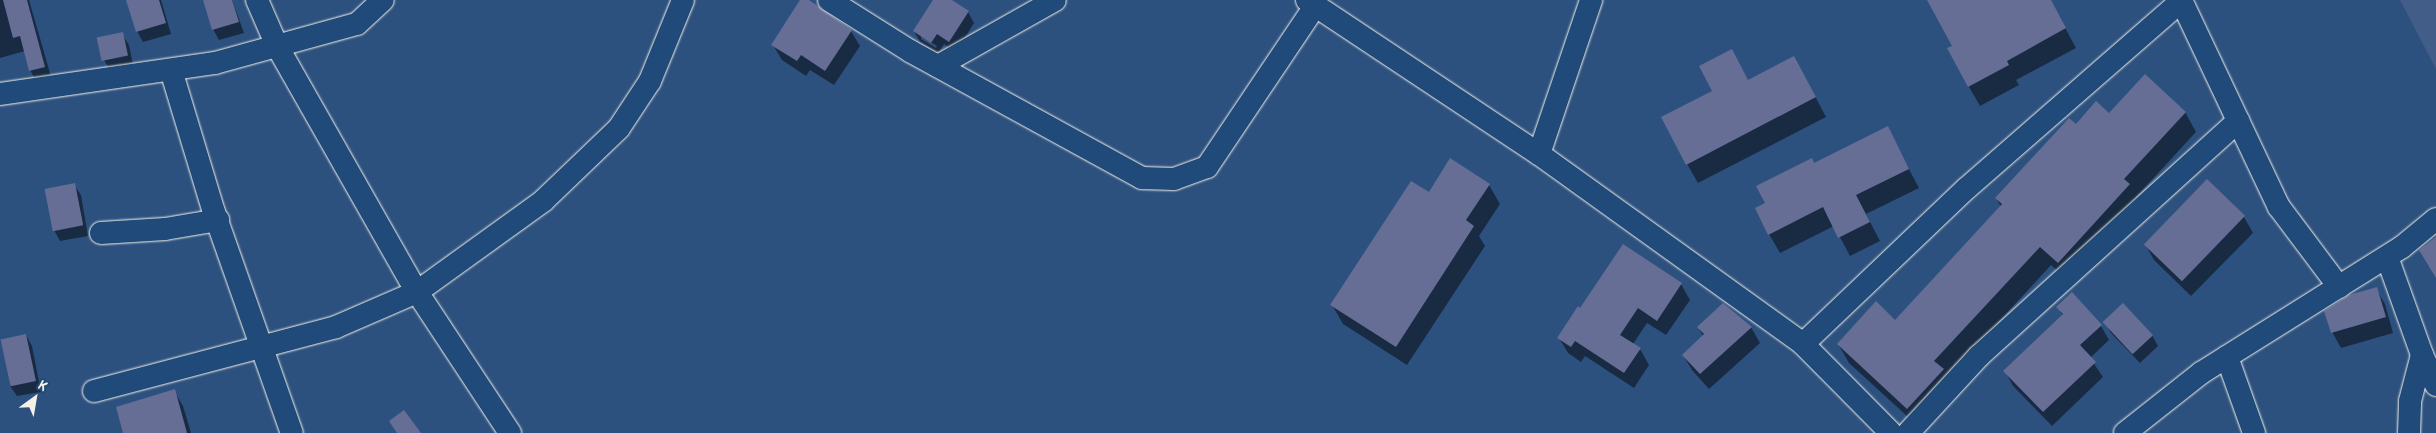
<!DOCTYPE html>
<style>
body{margin:0}
#map{position:relative;width:2436px;height:433px;overflow:hidden;background:#2d517f;font-family:"Patrick Hand",sans-serif}
div>[style]{position:absolute}
[style*='--x']{left:calc(var(--x)*1px);top:calc(var(--y)*1px);width:calc(var(--w)*1px);rotate:calc(var(--a)*1deg)}
.built>*{inset:0;background:#425d88}
.shadow>*{inset:0;background:#0007}
.building>*{inset:0;background:#666e95;transform-origin:0 0}
.roads{filter:drop-shadow(0 0 1px #f4f1e8) drop-shadow(0 0 1px #f4f1e8)}
.street>*{height:22px;margin:-11px;padding:0 11px;transform-origin:11px;border-radius:11px;background:#1f4a7a}
span{translate:-50% -50%;white-space:nowrap;text-align:center;line-height:1.15;-webkit-text-stroke:4.5px #1f4a7a;paint-order:stroke}
.north{position:absolute;left:10px;top:373px;width:50px;height:50px;-webkit-text-stroke:4px #1f4a7a;paint-order:stroke;rotate:32deg;font-size:14px;font-weight:700;line-height:20px;text-align:center;color:#f4f1e8}
.north::after{content:'';display:block;margin:auto;width:18px;height:22px;background:#f4f1e8;clip-path:polygon(50% 0,100% 100%,50% 72%,0 100%)}
</style>
<div id="map">
<div class="built">
<div style="clip-path:polygon(2400px 0,2436px 0,2436px 69px)"></div>
</div>
<div class="shadow">
<div style="clip-path:polygon(0 0,29px 0,52px 80px,38px 84px,30px 70px,25px 51px,0 58px)"></div>
<div style="clip-path:polygon(128px 0,161px 0,171px 34px,143px 42px,137px 31px)"></div>
<div style="clip-path:polygon(216px 0,232px 0,244px 33px,219px 40px,213px 29px)"></div>
<div style="clip-path:polygon(802px 0,806px 0,851px 31px,860px 46px,834px 85px,810px 70px,806px 76px,782px 60px,773px 45px)"></div>
<div style="clip-path:polygon(evenodd,934px 0,949px 0,968px 12px,974px 23px,956px 52px,944px 44px,938px 53px,920px 42px,914px 31px,934px 0,921px 36px,937px 46px,936px 48px,921px 39px,921px 36px)"></div>
<div style="clip-path:polygon(1929px 0,2050px 0,2076px 48px,2016px 80px,2019px 85px,1980px 106px,1969px 87px,1953px 46px)"></div>
<div style="clip-path:polygon(122px 34px,129px 45px,133px 65px,110px 70px,104px 60px)"></div>
<div style="clip-path:polygon(1805px 77px,1826px 117px,1698px 183px,1687px 164px)"></div>
<div style="clip-path:polygon(2185px 112px,2196px 132px,2136px 197px,2141px 204px,2069px 281px,2051px 265px,1947px 378px,1919px 427px,1849px 363px,1838px 344px,1896px 321px,2001px 207px,1996px 198px,2076px 125px,2109px 115px)"></div>
<div style="clip-path:polygon(1887px 128px,1919px 188px,1866px 214px,1880px 241px,1850px 256px,1834px 226px,1780px 253px,1769px 234px,1766px 204px,1814px 165px)"></div>
<div style="clip-path:polygon(2207px 181px,2244px 217px,2253px 233px,2191px 296px,2154px 260px,2145px 244px)"></div>
<div style="clip-path:polygon(74px 185px,81px 195px,88px 236px,60px 241px,54px 230px)"></div>
<div style="clip-path:polygon(1489px 185px,1500px 204px,1479px 236px,1485px 246px,1407px 365px,1343px 324px,1332px 305px,1429px 194px)"></div>
<div style="clip-path:polygon(1624px 245px,1681px 284px,1690px 300px,1666px 335px,1647px 323px,1633px 344px,1640px 349px,1649px 365px,1634px 388px,1585px 356px,1581px 362px,1568px 353px,1559px 338px,1581px 310px)"></div>
<div style="clip-path:polygon(2376px 289px,2385px 304px,2393px 333px,2341px 348px,2332px 332px)"></div>
<div style="clip-path:polygon(2058px 307px,2101px 326px,2109px 340px,2090px 358px,2103px 377px,2052px 426px,2013px 386px,2005px 371px,2063px 316px)"></div>
<div style="clip-path:polygon(2105px 322px,2152px 335px,2158px 346px,2140px 363px,2111px 333px)"></div>
<div style="clip-path:polygon(1698px 327px,1751px 327px,1760px 343px,1709px 389px,1692px 370px,1683px 355px,1703px 336px)"></div>
<div style="clip-path:polygon(26px 335px,32px 346px,41px 392px,17px 396px,10px 386px)"></div>
<div style="clip-path:polygon(174px 391px,183px 406px,191px 433px,124px 433px)"></div>
</div>
<div class="building">
<div style="clip-path:polygon(3px 0,27px 0,45px 67px,29px 71px,20px 36px,13px 38px)"></div>
<div style="clip-path:polygon(126px 0,159px 0,166px 23px,136px 32px)"></div>
<div style="clip-path:polygon(203px 0,232px 0,239px 22px,212px 30px)"></div>
<div style="clip-path:polygon(800px 0,809px 0,852px 30px,825px 71px,801px 55px,797px 61px,771px 45px)"></div>
<div style="clip-path:polygon(933px 0,952px 0,969px 11px,949px 42px,937px 34px,931px 43px,913px 31px)"></div>
<div style="clip-path:polygon(1927px 0,2051px 0,2066px 28px,2007px 61px,2009px 65px,1968px 87px,1947px 48px,1952px 46px)"></div>
<div style="left:123px;top:32px;width:24px;height:27px;rotate:78deg"></div>
<div style="clip-path:polygon(1732px 49px,1748px 80px,1794px 56px,1816px 97px,1686px 165px,1661px 117px,1712px 91px,1699px 66px)"></div>
<div style="clip-path:polygon(2145px 74px,2186px 112px,2124px 179px,2130px 184px,2058px 263px,2040px 247px,1934px 361px,1944px 369px,1907px 409px,1837px 344px,1876px 301px,1895px 320px,2002px 204px,1995px 198px,2069px 118px,2076px 124px,2096px 101px,2109px 113px)"></div>
<div style="clip-path:polygon(1888px 126px,1909px 169px,1856px 195px,1870px 222px,1838px 238px,1823px 207px,1768px 235px,1755px 208px,1765px 203px,1756px 186px,1812px 158px,1814px 163px)"></div>
<div style="clip-path:polygon(1450px 158px,1490px 184px,1466px 220px,1474px 226px,1396px 347px,1330px 305px,1411px 181px,1429px 192px)"></div>
<div style="left:2207px;top:179px;width:53px;height:91px;rotate:44deg"></div>
<div style="left:75px;top:183px;width:43px;height:31px;rotate:79deg"></div>
<div style="clip-path:polygon(2436px 237px,2436px 278px,2419px 250px)"></div>
<div style="clip-path:polygon(1623px 244px,1682px 283px,1657px 321px,1638px 308px,1620px 335px,1641px 348px,1624px 373px,1575px 341px,1571px 347px,1557px 338px,1578px 306px,1580px 308px)"></div>
<div style="clip-path:polygon(2377px 287px,2386px 317px,2331px 333px,2324px 311px,2349px 295px)"></div>
<div style="clip-path:polygon(2072px 292px,2102px 325px,2080px 345px,2096px 362px,2043px 412px,2003px 371px,2063px 314px,2056px 307px)"></div>
<div style="clip-path:polygon(1723px 303px,1752px 327px,1700px 374px,1682px 355px,1704px 334px,1697px 327px)"></div>
<div style="left:2123px;top:303px;width:44px;height:28px;rotate:47deg"></div>
<div style="left:26px;top:334px;width:48px;height:26px;rotate:78deg"></div>
<div style="clip-path:polygon(175px 389px,187px 433px,123px 433px,116px 407px)"></div>
<div style="clip-path:polygon(404px 410px,421px 433px,397px 433px,389px 421px)"></div>
</div>
<div class="roads">
<div class="street">
<div style="--x:257;--y:0;--w:50;--a:66.5"></div>
<div style="--x:277;--y:46;--w:283;--a:60.4"></div>
<div style="--x:417;--y:292;--w:169;--a:56.6"></div>
<div style="--x:829;--y:0;--w:96;--a:32.2"></div>
<div style="--x:910;--y:51;--w:264;--a:28.7"></div>
<div style="--x:1142;--y:178;--w:32;--a:2"></div>
<div style="--x:1174;--y:179;--w:35;--a:-20"></div>
<div style="--x:1207;--y:167;--w:194;--a:-56.1"></div>
<div style="--x:1307;--y:0;--w:278;--a:33.6"></div>
<div style="--x:1539;--y:154;--w:325;--a:35.7"></div>
<div style="--x:1803;--y:344;--w:125;--a:45.3"></div>
<div style="--x:2181;--y:0;--w:229;--a:64.7"></div>
<div style="--x:2279;--y:207;--w:100;--a:53.1"></div>
<div style="--x:938;--y:66;--w:134;--a:-29.4"></div>
<div style="--x:171;--y:70;--w:148;--a:73.2"></div>
<div style="--x:214;--y:212;--w:234;--a:70.6"></div>
<div style="--x:0;--y:94;--w:217;--a:-8.2"></div>
<div style="--x:215;--y:63;--w:147;--a:-15.4"></div>
<div style="--x:357;--y:24;--w:35;--a:-43"></div>
<div style="--x:1539;--y:154;--w:163;--a:-71.3"></div>
<div style="--x:101;--y:233;--w:64;--a:-3.6"></div>
<div style="--x:165;--y:229;--w:54;--a:-9.6"></div>
<div style="--x:2387;--y:257;--w:104;--a:70.3"></div>
<div style="--x:2422;--y:355;--w:33;--a:65"></div>
<div style="--x:1803;--y:344;--w:226;--a:-43.6"></div>
<div style="--x:1967;--y:188;--w:284;--a:-41.1"></div>
<div style="--x:2227;--y:357;--w:81;--a:70.4"></div>
<div style="--x:94;--y:391;--w:250;--a:-14.8"></div>
<div style="--x:336;--y:327;--w:88;--a:-23.4"></div>
<div style="--x:417;--y:292;--w:155;--a:-35.8"></div>
<div style="--x:543;--y:201;--w:105;--a:-43.8"></div>
<div style="--x:619;--y:128;--w:56;--a:-56.6"></div>
<div style="--x:650;--y:81;--w:87;--a:-67.8"></div>
<div style="--x:1908;--y:433;--w:105;--a:-47.3"></div>
<div style="--x:1979;--y:356;--w:350;--a:-42.2"></div>
<div style="--x:2125;--y:433;--w:97;--a:-38.3"></div>
<div style="--x:2201;--y:373;--w:237;--a:-32.1"></div>
<div style="--x:2402;--y:247;--w:44;--a:-39.5"></div>
<div style="--x:2409;--y:433;--w:32;--a:-88"></div>
<div style="--x:2410;--y:401;--w:48;--a:-75.4"></div>
</div>
</div>
<div class="north">K</div>
</div>
